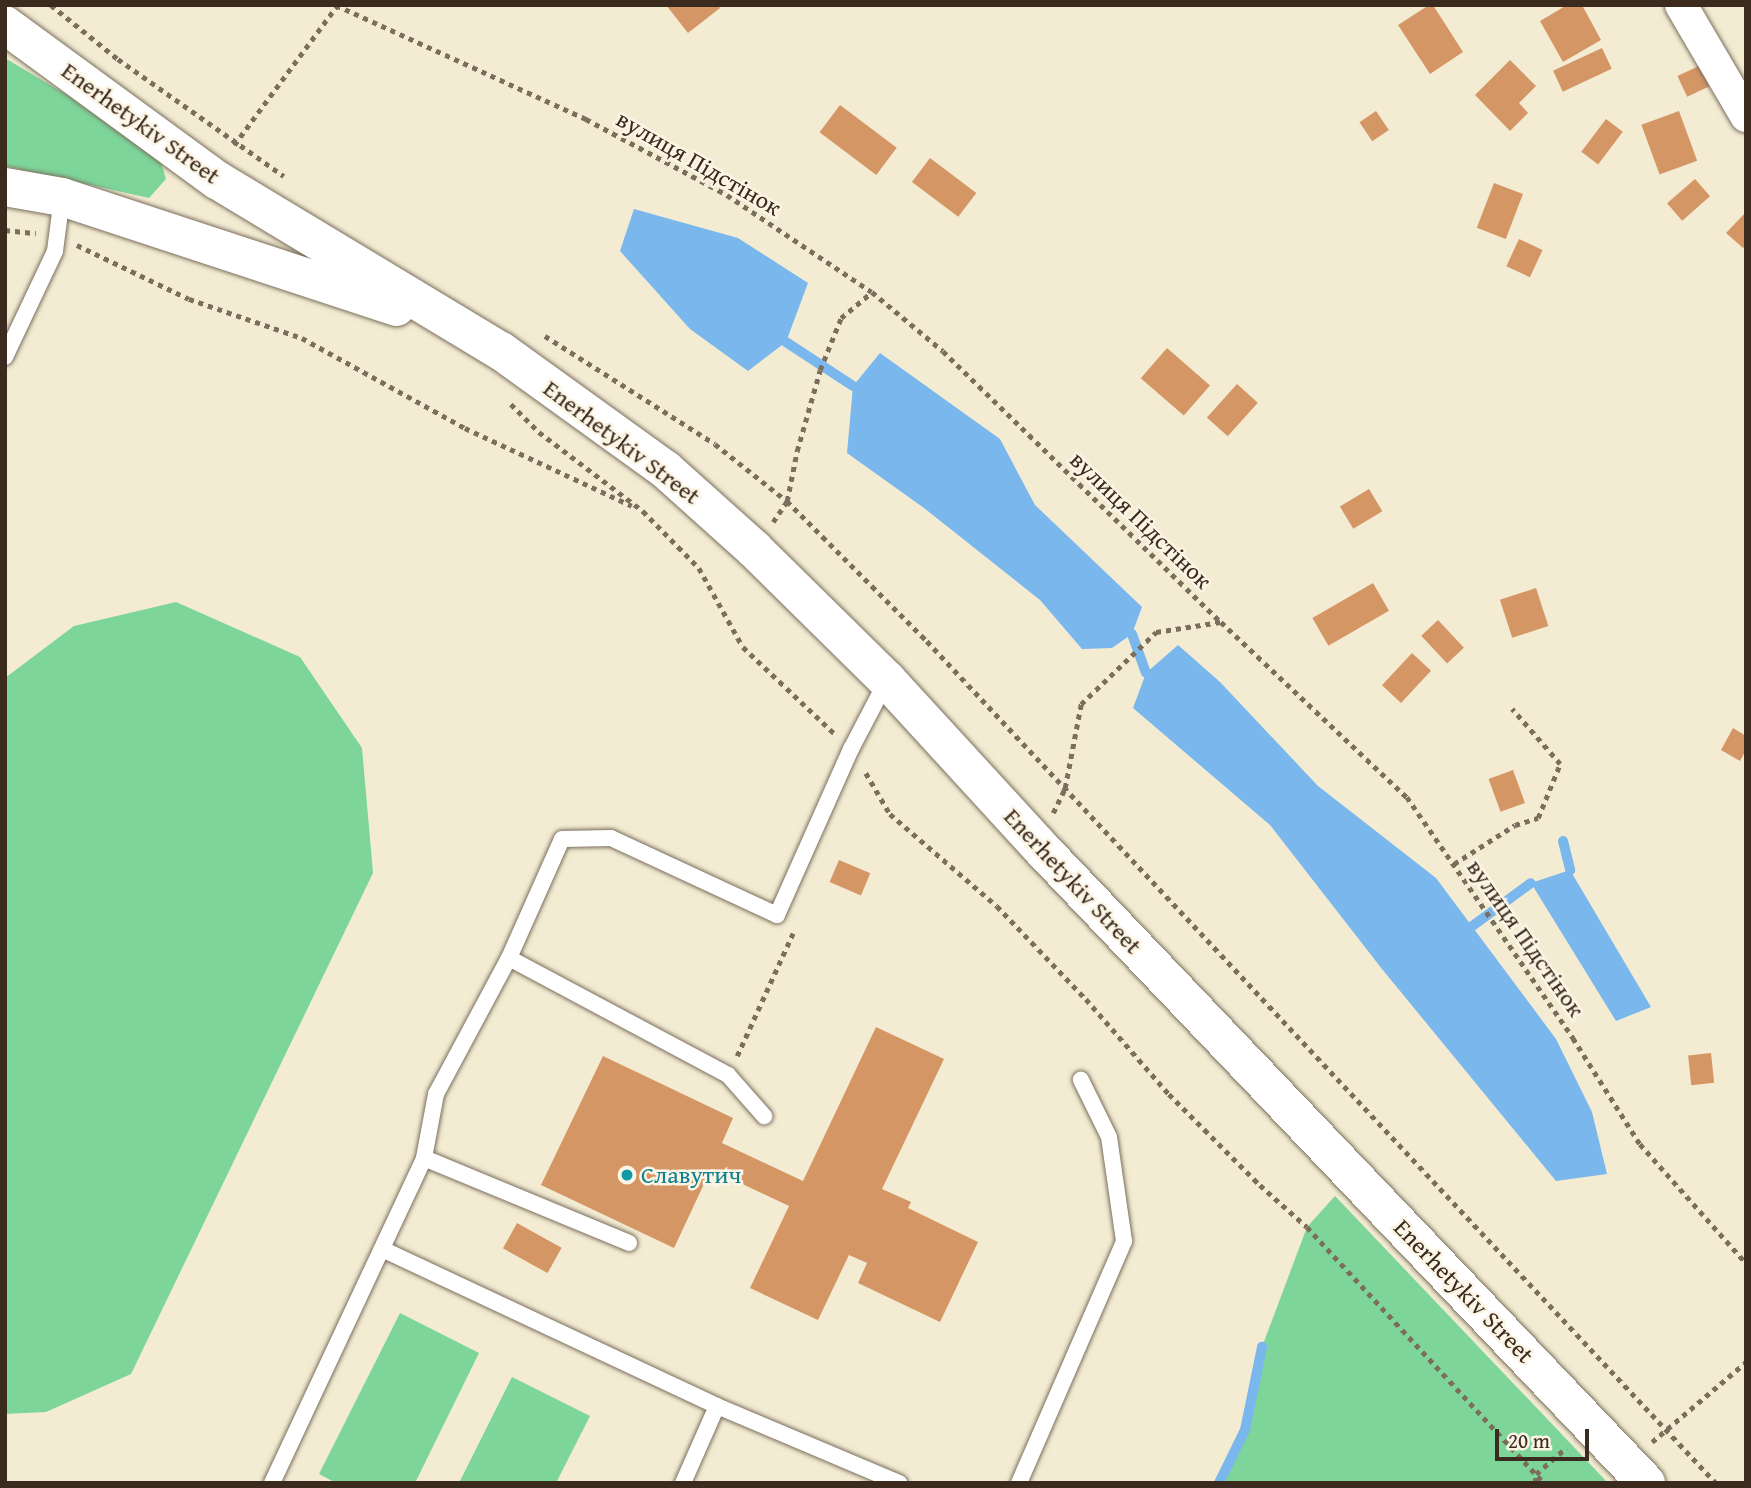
<!DOCTYPE html>
<meta charset="utf-8">
<style>
body{margin:0}
#map{position:relative;width:1751px;height:1488px;overflow:hidden;background:#f3ecd3;font-family:"Gentium Book Plus",serif}
div>[style]{position:absolute}
[style*='--x']{left:calc(var(--x)*1px);top:calc(var(--y)*1px);width:calc(var(--w)*1px);rotate:calc(var(--a)*1deg)}
.green>*{inset:0;background:#7dd59a}
.water>*{inset:0;background:#79b7ec}
.stream>*{height:10px;margin:-5px;padding:0 5px;transform-origin:5px;border-radius:5px;background:#79b7ec}
.building>*{inset:0;background:#d59666;transform-origin:0 0}
.path>*{height:4.5px;margin-top:-2.25px;transform-origin:0;background:repeating-linear-gradient(90deg,#7b6e5d 0 5px,transparent 0 10px)}
.roads{filter:drop-shadow(0 0 2px #7b6e5d) drop-shadow(0 0 2px #7b6e5d)}
.service>*{height:16px;margin:-8px;padding:0 8px;transform-origin:8px;border-radius:8px;background:#fff}
.minor>*{height:32px;margin:-16px;padding:0 16px;transform-origin:16px;border-radius:16px;background:#fff}
.secondary>*{height:38px;margin:-19px;padding:0 19px;transform-origin:19px;border-radius:19px;background:#fff}
.dots>*{width:19px;height:19px;translate:-50% -50%;box-sizing:border-box;border:4px solid #fcf5e5;border-radius:50%}
span{translate:-50% -50%;white-space:nowrap;text-align:center;line-height:1.15;-webkit-text-stroke:5px #fcf5e5;paint-order:stroke}
.street-label{font-size:24px;color:#3b2a1e}
.culture-label{font-size:24px;color:#0d838f}
.left{translate:0 -50%;text-align:left}
.frame{position:absolute;inset:0;border:7px solid #3b2a1e;pointer-events:none}
.scale{position:absolute;left:1495px;top:1429px;width:94px;height:32px;box-sizing:border-box;border:4px solid #3b2a1e;border-top:0;padding-left:9px;font-size:21px;line-height:24px;white-space:nowrap;color:#3b2a1e;-webkit-text-stroke:5px #fcf5e5;paint-order:stroke}
</style>
<div id="map">
<div class="green">
<div style="clip-path:polygon(5px 58px,67px 95px,161px 162px,166px 179px,149px 198px,5px 166px)"></div>
<div style="clip-path:polygon(176px 602px,300px 657px,362px 748px,373px 873px,131px 1374px,46px 1412px,5px 1414px,5px 678px,74px 626px)"></div>
<div style="clip-path:polygon(1335px 1196px,1571px 1444px,1608px 1483px,1219px 1483px,1245px 1430px,1262px 1347px,1307px 1227px)"></div>
<div style="clip-path:polygon(400px 1313px,479px 1353px,415px 1483px,336px 1483px,319px 1474px)"></div>
<div style="clip-path:polygon(512px 1377px,590px 1416px,556px 1483px,459px 1483px)"></div>
</div>
<div class="water">
<div style="clip-path:polygon(634px 209px,738px 238px,808px 283px,786px 342px,748px 371px,690px 329px,620px 251px)"></div>
<div style="clip-path:polygon(880px 353px,1000px 439px,1035px 505px,1142px 607px,1132px 634px,1112px 648px,1082px 649px,1040px 600px,924px 508px,847px 453px,853px 386px)"></div>
<div style="clip-path:polygon(1178px 645px,1220px 682px,1318px 786px,1436px 878px,1556px 1039px,1592px 1112px,1607px 1174px,1556px 1181px,1382px 969px,1270px 825px,1133px 708px,1146px 673px)"></div>
<div style="clip-path:polygon(1570px 870px,1651px 1007px,1616px 1021px,1531px 883px)"></div>
</div>
<div class="stream">
<div style="--x:786;--y:342;--w:80;--a:33.3"></div>
<div style="--x:1132;--y:634;--w:41;--a:70.3"></div>
<div style="--x:1563;--y:841;--w:30;--a:76"></div>
<div style="--x:1471;--y:927;--w:74;--a:-36.3"></div>
<div style="--x:1219;--y:1483;--w:59;--a:-63.9"></div>
<div style="--x:1245;--y:1430;--w:85;--a:-78.4"></div>
</div>
<div class="building">
<div style="clip-path:polygon(666px 5px,718px 5px,720px 8px,688px 33px)"></div>
<div style="clip-path:polygon(1429px 5px,1433px 5px,1463px 52px,1430px 74px,1398px 25px)"></div>
<div style="clip-path:polygon(1567px 5px,1582px 5px,1601px 40px,1563px 62px,1540px 21px)"></div>
<div style="left:1602px;top:48px;width:23px;height:54px;rotate:65deg"></div>
<div style="clip-path:polygon(1510px 60px,1536px 86px,1519px 103px,1528px 113px,1510px 131px,1475px 95px)"></div>
<div style="left:1701px;top:65px;width:23px;height:26px;rotate:65deg"></div>
<div style="left:840px;top:105px;width:71px;height:34px;rotate:37deg"></div>
<div style="left:1376px;top:111px;width:23px;height:20px;rotate:56deg"></div>
<div style="left:1679px;top:111px;width:53px;height:40px;rotate:70deg"></div>
<div style="left:1606px;top:119px;width:21px;height:41px;rotate:37deg"></div>
<div style="left:930px;top:158px;width:58px;height:30px;rotate:37deg"></div>
<div style="left:1695px;top:179px;width:23px;height:37px;rotate:49deg"></div>
<div style="left:1494px;top:183px;width:31px;height:48px;rotate:21deg"></div>
<div style="clip-path:polygon(1746px 212px,1746px 245px,1743px 248px,1726px 233px)"></div>
<div style="left:1519px;top:239px;width:26px;height:30px;rotate:25deg"></div>
<div style="left:1167px;top:348px;width:57px;height:40px;rotate:41deg"></div>
<div style="left:1237px;top:384px;width:28px;height:45px;rotate:42deg"></div>
<div style="left:1369px;top:489px;width:26px;height:34px;rotate:59deg"></div>
<div style="left:1373px;top:583px;width:32px;height:70px;rotate:60deg"></div>
<div style="left:1536px;top:588px;width:40px;height:38px;rotate:72deg"></div>
<div style="left:1438px;top:620px;width:38px;height:23px;rotate:47deg"></div>
<div style="left:1412px;top:653px;width:26px;height:44px;rotate:43deg"></div>
<div style="clip-path:polygon(1733px 728px,1746px 736px,1746px 750px,1740px 761px,1721px 750px)"></div>
<div style="left:1513px;top:770px;width:35px;height:26px;rotate:70deg"></div>
<div style="left:839px;top:860px;width:34px;height:24px;rotate:23deg"></div>
<div style="clip-path:polygon(876px 1027px,944px 1059px,882px 1189px,911px 1202px,908px 1208px,978px 1242px,940px 1322px,858px 1283px,867px 1263px,849px 1255px,818px 1320px,750px 1288px,789px 1206px,711px 1169px,674px 1248px,541px 1185px,603px 1056px,733px 1118px,722px 1143px,803px 1181px)"></div>
<div style="left:1711px;top:1053px;width:30px;height:23px;rotate:84deg"></div>
<div style="left:517px;top:1223px;width:51px;height:29px;rotate:29deg"></div>
</div>
<div class="path">
<div style="--x:51;--y:5;--w:86;--a:38.9"></div>
<div style="--x:118;--y:59;--w:203;--a:35.2"></div>
<div style="--x:336;--y:5;--w:275;--a:24.5"></div>
<div style="--x:586;--y:119;--w:160;--a:28.3"></div>
<div style="--x:727;--y:195;--w:174;--a:33.8"></div>
<div style="--x:872;--y:292;--w:92;--a:39.7"></div>
<div style="--x:943;--y:351;--w:388;--a:44.3"></div>
<div style="--x:1221;--y:622;--w:255;--a:43.3"></div>
<div style="--x:1407;--y:797;--w:293;--a:55.4"></div>
<div style="--x:1573;--y:1038;--w:125;--a:57.7"></div>
<div style="--x:1640;--y:1144;--w:159;--a:48.3"></div>
<div style="--x:234;--y:145;--w:173;--a:-53.5"></div>
<div style="--x:5;--y:230;--w:31;--a:6"></div>
<div style="--x:77;--y:245;--w:124;--a:25.7"></div>
<div style="--x:189;--y:299;--w:120;--a:19"></div>
<div style="--x:302;--y:338;--w:186;--a:28.9"></div>
<div style="--x:465;--y:428;--w:184;--a:25"></div>
<div style="--x:545;--y:336;--w:201;--a:32.4"></div>
<div style="--x:715;--y:444;--w:92;--a:38.4"></div>
<div style="--x:787;--y:501;--w:198;--a:45"></div>
<div style="--x:927;--y:641;--w:1154;--a:46.86"></div>
<div style="--x:511;--y:404;--w:40;--a:45"></div>
<div style="--x:539;--y:432;--w:131;--a:37.2"></div>
<div style="--x:643;--y:511;--w:80;--a:45.5"></div>
<div style="--x:699;--y:568;--w:90;--a:60.9"></div>
<div style="--x:743;--y:647;--w:127;--a:43.4"></div>
<div style="--x:773;--y:522;--w:25;--a:-56"></div>
<div style="--x:787;--y:501;--w:51;--a:-78.7"></div>
<div style="--x:797;--y:451;--w:84;--a:-74.1"></div>
<div style="--x:820;--y:370;--w:56;--a:-68"></div>
<div style="--x:841;--y:318;--w:40;--a:-40"></div>
<div style="--x:866;--y:773;--w:48;--a:59.7"></div>
<div style="--x:890;--y:814;--w:141;--a:40.7"></div>
<div style="--x:997;--y:906;--w:129;--a:46.3"></div>
<div style="--x:1086;--y:999;--w:126;--a:48.9"></div>
<div style="--x:1169;--y:1094;--w:129;--a:45"></div>
<div style="--x:1260;--y:1185;--w:63;--a:41.8"></div>
<div style="--x:1307;--y:1227;--w:349;--a:47.2"></div>
<div style="--x:1053;--y:813;--w:28;--a:-64"></div>
<div style="--x:1065;--y:788;--w:86;--a:-79.2"></div>
<div style="--x:1081;--y:704;--w:104;--a:-43.8"></div>
<div style="--x:1156;--y:632;--w:65;--a:-8.9"></div>
<div style="--x:1454;--y:864;--w:72;--a:-32.6"></div>
<div style="--x:1515;--y:825;--w:24;--a:-17"></div>
<div style="--x:1538;--y:818;--w:58;--a:-67.8"></div>
<div style="--x:1560;--y:764;--w:73;--a:-131.1"></div>
<div style="--x:737;--y:1056;--w:135;--a:-65.5"></div>
<div style="--x:1652;--y:1442;--w:123;--a:-40.4"></div>
<div style="--x:1535;--y:1483;--w:9;--a:-84"></div>
<div style="--x:1536;--y:1474;--w:40;--a:-41"></div>
</div>
<div class="roads">
<div class="service">
<div style="--x:5;--y:357;--w:117;--a:-64.7"></div>
<div style="--x:55;--y:251;--w:54;--a:-82.6"></div>
<div style="--x:509;--y:958;--w:248;--a:28.1"></div>
<div style="--x:728;--y:1075;--w:55;--a:48.7"></div>
<div style="--x:424;--y:1158;--w:222;--a:22.5"></div>
<div style="--x:382;--y:1249;--w:370;--a:25.1"></div>
<div style="--x:717;--y:1406;--w:198;--a:22.9"></div>
<div style="--x:272;--y:1483;--w:359;--a:-64.9"></div>
<div style="--x:424;--y:1158;--w:65;--a:-79.4"></div>
<div style="--x:436;--y:1094;--w:154;--a:-61.8"></div>
<div style="--x:509;--y:958;--w:130;--a:-66"></div>
<div style="--x:562;--y:839;--w:49;--a:-1.2"></div>
<div style="--x:611;--y:838;--w:183;--a:24.9"></div>
<div style="--x:777;--y:915;--w:182;--a:-66"></div>
<div style="--x:851;--y:749;--w:78;--a:-62.4"></div>
<div style="--x:683;--y:1483;--w:84;--a:-66.2"></div>
<div style="--x:1019;--y:1483;--w:264;--a:-66.5"></div>
<div style="--x:1124;--y:1241;--w:105;--a:-98.2"></div>
<div style="--x:1109;--y:1137;--w:64;--a:-116.2"></div>
</div>
<div class="minor">
<div style="--x:1681;--y:5;--w:129;--a:59.6"></div>
</div>
<div class="secondary">
<div style="--x:5;--y:25;--w:263;--a:36.2"></div>
<div style="--x:217;--y:180;--w:332;--a:31.1"></div>
<div style="--x:501;--y:351;--w:203;--a:35.8"></div>
<div style="--x:666;--y:470;--w:118;--a:41.9"></div>
<div style="--x:754;--y:549;--w:187;--a:44.6"></div>
<div style="--x:887;--y:680;--w:225;--a:47.5"></div>
<div style="--x:1039;--y:846;--w:880;--a:46.38"></div>
<div style="--x:5;--y:187;--w:58;--a:10"></div>
<div style="--x:62;--y:197;--w:352;--a:18.2"></div>
</div>
</div>
<div class="dots">
<div style="left:627px;top:1175px;background:#0f9aa8"></div>
</div>
<div class="street-label">
<span style="left:141px;top:123px;rotate:36deg">Enerhetykiv Street</span>
<span style="left:699px;top:163px;rotate:30deg">вулиця Підстінок</span>
<span style="left:622px;top:442px;rotate:37deg">Enerhetykiv Street</span>
<span style="left:1141px;top:520px;rotate:44deg">вулиця Підстінок</span>
<span style="left:1073px;top:881px;rotate:47deg">Enerhetykiv Street</span>
<span style="left:1526px;top:938px;rotate:55deg">вулиця Підстінок</span>
<span style="left:1464px;top:1291px;rotate:46deg">Enerhetykiv Street</span>
</div>
<div class="culture-label">
<span class="left" style="left:641px;top:1175px">Славутич</span>
</div>
<div class="frame"></div>
<div class="scale">20 m</div>
</div>
